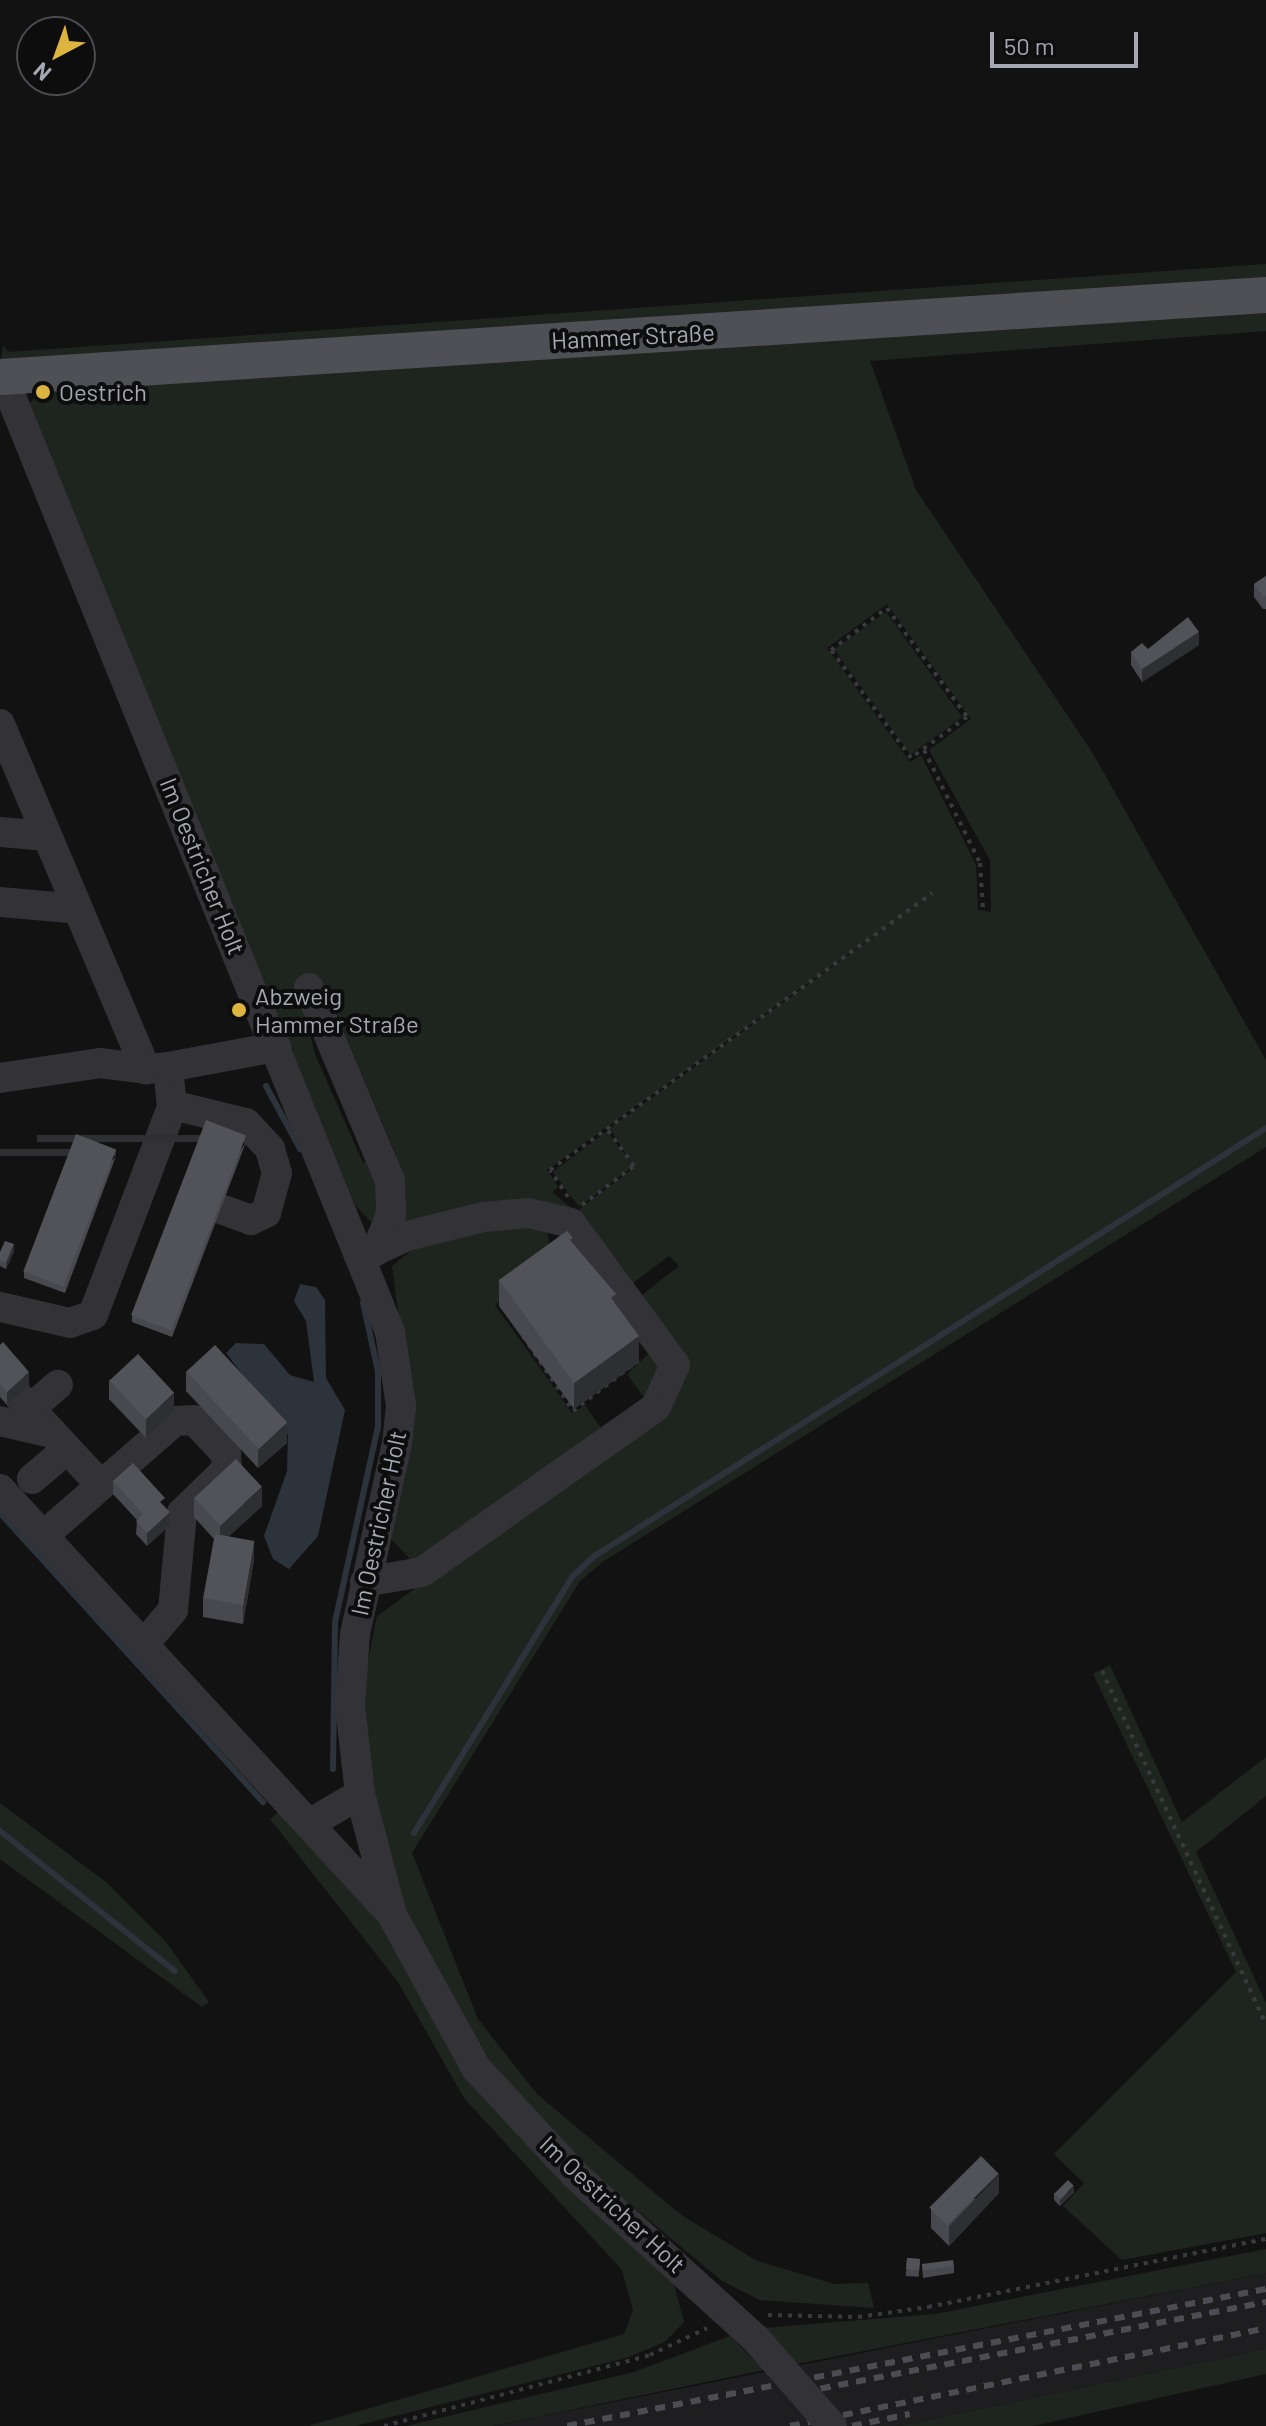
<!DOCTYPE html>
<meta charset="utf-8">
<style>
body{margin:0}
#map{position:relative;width:1266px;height:2426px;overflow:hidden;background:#121213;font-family:Barlow,sans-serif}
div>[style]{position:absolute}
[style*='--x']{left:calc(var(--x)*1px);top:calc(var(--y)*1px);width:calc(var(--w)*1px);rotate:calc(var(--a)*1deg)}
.built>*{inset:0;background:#1e1e20}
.green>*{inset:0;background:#1e251f;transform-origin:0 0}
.water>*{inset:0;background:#2c333a}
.stream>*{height:6px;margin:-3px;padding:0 3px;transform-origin:3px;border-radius:3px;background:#2c333a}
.path>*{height:4px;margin-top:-2px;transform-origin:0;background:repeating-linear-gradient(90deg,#393a3e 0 4px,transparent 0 10px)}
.minor>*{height:30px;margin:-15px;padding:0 15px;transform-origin:15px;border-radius:15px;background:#333337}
.major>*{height:36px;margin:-18px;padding:0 18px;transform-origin:18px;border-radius:18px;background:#4f5056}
.rail>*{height:6px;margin-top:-3px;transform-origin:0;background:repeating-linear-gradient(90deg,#4c4d52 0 10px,transparent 0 18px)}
.minor-bridge>*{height:30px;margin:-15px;padding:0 15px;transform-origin:15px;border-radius:15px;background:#333337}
.wall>*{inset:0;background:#48494e;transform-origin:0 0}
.shaded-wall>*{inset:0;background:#2e2f32;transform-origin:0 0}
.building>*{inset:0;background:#525358;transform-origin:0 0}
.dots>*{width:22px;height:22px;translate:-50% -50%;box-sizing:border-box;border:4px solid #0d0d0e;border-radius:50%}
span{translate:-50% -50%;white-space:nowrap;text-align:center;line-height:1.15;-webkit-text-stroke:8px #0d0d0e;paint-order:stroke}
.street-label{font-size:24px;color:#a5a8b2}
.poi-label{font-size:24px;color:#a5a8b2}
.left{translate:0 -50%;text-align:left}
.north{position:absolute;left:16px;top:16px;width:80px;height:80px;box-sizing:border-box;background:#0d0d0e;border:2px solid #4a4b50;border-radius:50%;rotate:221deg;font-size:22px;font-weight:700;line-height:32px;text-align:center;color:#a5a8b2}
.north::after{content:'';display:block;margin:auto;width:28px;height:36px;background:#ddb440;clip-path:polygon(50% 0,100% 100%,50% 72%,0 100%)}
.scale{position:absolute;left:990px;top:32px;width:148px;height:36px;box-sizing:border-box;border:4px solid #a5a8b2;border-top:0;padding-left:10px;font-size:24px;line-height:28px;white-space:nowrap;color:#a5a8b2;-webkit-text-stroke:6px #0d0d0e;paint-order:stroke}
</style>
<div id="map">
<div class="built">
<div style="clip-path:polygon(1266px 2273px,1266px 2349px,900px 2426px,492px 2426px)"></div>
</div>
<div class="green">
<div style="clip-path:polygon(1266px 264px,1266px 284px,0 367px,3px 345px,8px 352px)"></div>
<div style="clip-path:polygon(evenodd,1266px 306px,1266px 331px,870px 361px,916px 490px,1092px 752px,1266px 1060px,1266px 1147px,604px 1561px,580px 1581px,412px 1853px,478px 2019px,537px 2094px,680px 2214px,755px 2260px,834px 2284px,868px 2283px,874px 2308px,760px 2300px,722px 2281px,584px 2166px,483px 2062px,412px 1927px,383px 1847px,360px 1699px,377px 1616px,667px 1406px,642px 1295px,679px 1266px,669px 1256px,633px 1283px,579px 1209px,634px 1168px,610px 1128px,934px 893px,547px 1170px,558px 1187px,552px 1192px,574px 1210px,398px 1230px,406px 1193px,394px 1150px,326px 990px,301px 1000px,315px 1054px,363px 1163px,369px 1161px,383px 1205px,373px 1224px,355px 1205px,26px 408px,44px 386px,1266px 306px,887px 604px,971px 719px,929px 750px,990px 860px,991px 912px,978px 910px,976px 865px,921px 755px,910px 762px,827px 648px,887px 604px)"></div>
<div style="left:886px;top:612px;width:130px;height:64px;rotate:54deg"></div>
<div style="left:607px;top:1131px;width:44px;height:68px;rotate:53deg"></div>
<div style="clip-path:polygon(547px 1224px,551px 1263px,495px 1305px,572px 1413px,585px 1405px,605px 1434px,432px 1558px,410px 1559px,391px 1539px,399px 1319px,392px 1266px,428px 1237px)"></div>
<div style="clip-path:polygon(660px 1343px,665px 1350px,648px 1403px,627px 1374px)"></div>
<div style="clip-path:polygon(1110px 1665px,1182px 1822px,1266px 1757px,1266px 1796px,1196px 1852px,1266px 2003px,1266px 2233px,1122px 2260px,1063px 2206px,1084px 2183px,1054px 2154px,1236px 1972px,1093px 1674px)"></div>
<div style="clip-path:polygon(0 1803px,106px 1882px,166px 1942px,209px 2002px,202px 2007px,0 1859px)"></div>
<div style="clip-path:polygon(282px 1809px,373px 1912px,465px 2075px,565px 2186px,672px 2277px,684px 2322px,665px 2342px,626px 2358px,355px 2426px,308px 2426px,624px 2334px,633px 2310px,622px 2270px,464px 2098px,398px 1982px,270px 1819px)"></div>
<div style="clip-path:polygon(1266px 2249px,1266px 2273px,797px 2364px,764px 2328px,935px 2314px)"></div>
<div style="clip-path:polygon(730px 2336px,764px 2370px,492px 2426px,406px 2426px,634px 2372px)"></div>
<div style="clip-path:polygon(1266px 2349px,1266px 2374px,1033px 2426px,900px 2426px)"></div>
</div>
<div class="water">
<div style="clip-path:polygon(300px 1284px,316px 1287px,325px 1300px,326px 1378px,345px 1410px,318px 1536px,289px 1569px,273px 1559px,264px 1536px,287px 1471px,288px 1435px,226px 1353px,236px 1343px,264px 1344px,290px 1375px,314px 1382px,306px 1321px,294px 1301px)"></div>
</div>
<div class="stream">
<div style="--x:266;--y:1086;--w:72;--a:61.6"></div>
<div style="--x:0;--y:1513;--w:391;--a:47.7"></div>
<div style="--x:333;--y:1769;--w:147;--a:-89.2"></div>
<div style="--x:335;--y:1622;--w:200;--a:-77.6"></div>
<div style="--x:378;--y:1427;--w:56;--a:-90"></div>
<div style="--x:378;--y:1371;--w:70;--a:-102.4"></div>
<div style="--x:0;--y:1831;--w:224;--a:38.7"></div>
<div style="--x:414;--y:1833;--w:301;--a:-58.3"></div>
<div style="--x:572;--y:1577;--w:33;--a:-43"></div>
<div style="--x:596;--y:1555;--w:794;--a:-32.51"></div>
</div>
<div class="path">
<div style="--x:887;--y:608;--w:135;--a:53.7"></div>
<div style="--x:967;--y:717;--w:69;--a:143.8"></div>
<div style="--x:911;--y:758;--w:134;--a:-126.5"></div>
<div style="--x:831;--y:650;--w:70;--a:-36.9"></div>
<div style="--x:924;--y:750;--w:126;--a:63.6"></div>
<div style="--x:980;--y:863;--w:47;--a:86.3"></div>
<div style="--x:568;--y:1197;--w:32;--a:-124"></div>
<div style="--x:550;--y:1170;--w:472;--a:-35.9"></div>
<div style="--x:582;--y:1205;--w:65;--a:-36.9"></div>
<div style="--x:634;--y:1166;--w:46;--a:-126.1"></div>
<div style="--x:501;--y:1303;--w:130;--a:56.3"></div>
<div style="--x:573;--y:1411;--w:83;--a:-37.7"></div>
<div style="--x:1102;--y:1671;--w:389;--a:65.1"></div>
<div style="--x:768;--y:2315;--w:90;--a:1.3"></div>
<div style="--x:858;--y:2317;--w:71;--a:-8.1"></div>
<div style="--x:928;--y:2307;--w:345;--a:-11.4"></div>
<div style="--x:384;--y:2426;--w:275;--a:-14.9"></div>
<div style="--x:650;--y:2355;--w:63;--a:-25.3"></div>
</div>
<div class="minor">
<div style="--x:3;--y:377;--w:1030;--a:67.94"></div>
<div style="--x:390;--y:1332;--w:75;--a:81.5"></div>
<div style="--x:401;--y:1406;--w:37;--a:96"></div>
<div style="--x:397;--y:1443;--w:196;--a:102.4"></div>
<div style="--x:355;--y:1634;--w:72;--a:94"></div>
<div style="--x:350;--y:1706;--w:89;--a:83.5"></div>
<div style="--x:360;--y:1794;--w:125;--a:75.2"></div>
<div style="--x:392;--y:1915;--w:175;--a:61.2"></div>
<div style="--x:476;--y:2068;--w:144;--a:47.2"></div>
<div style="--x:574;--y:2174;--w:244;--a:42.2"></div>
<div style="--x:0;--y:724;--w:375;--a:67.1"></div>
<div style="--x:146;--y:1069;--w:22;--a:-5"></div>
<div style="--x:168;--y:1067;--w:40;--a:84.3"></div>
<div style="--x:172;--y:1107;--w:222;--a:110.8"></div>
<div style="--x:93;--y:1315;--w:24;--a:161"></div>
<div style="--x:70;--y:1323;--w:72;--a:-167.1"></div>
<div style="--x:0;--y:832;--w:47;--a:4.9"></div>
<div style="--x:0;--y:902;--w:78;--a:5.1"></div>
<div style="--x:309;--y:988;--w:209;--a:67.2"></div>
<div style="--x:390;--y:1181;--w:33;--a:88"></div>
<div style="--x:391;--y:1214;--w:40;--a:112"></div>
<div style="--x:168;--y:1067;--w:110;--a:-10.5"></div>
<div style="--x:0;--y:1078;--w:101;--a:-8.5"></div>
<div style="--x:100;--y:1063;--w:46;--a:7.4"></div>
<div style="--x:172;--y:1105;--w:76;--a:13.7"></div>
<div style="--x:246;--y:1123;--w:35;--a:47"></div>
<div style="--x:270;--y:1149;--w:25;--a:74"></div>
<div style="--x:277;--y:1173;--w:41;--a:105.4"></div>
<div style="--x:266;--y:1213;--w:17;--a:155"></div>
<div style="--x:251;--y:1220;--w:29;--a:-160"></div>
<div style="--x:364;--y:1256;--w:47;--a:-24.9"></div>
<div style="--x:407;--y:1236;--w:78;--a:-14"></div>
<div style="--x:483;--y:1217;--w:46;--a:-5"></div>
<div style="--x:529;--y:1213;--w:43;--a:13.4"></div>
<div style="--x:571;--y:1223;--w:176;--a:53.8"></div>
<div style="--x:675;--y:1365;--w:46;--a:114.3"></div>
<div style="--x:656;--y:1407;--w:144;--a:144.9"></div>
<div style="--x:538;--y:1490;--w:142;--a:144.7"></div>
<div style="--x:422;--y:1572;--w:58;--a:170"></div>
<div style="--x:20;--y:1398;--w:116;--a:47.1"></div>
<div style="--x:30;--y:1409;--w:37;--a:-41"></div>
<div style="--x:0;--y:1421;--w:53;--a:13"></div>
<div style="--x:32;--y:1479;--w:46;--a:-40.6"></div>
<div style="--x:0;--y:1489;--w:570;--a:47.35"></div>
<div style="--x:43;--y:1536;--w:175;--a:-41.1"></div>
<div style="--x:175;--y:1421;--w:19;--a:-3"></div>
<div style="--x:194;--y:1420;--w:47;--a:46.7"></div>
<div style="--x:226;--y:1454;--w:15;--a:86"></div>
<div style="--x:227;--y:1469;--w:63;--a:135.6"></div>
<div style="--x:182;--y:1513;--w:97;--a:95.3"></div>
<div style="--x:173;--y:1610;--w:46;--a:130.6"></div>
<div style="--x:309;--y:1824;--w:59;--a:-30.5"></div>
</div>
<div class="major">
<div style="--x:0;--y:377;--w:1269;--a:-3.71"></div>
</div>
<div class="rail">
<div style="--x:803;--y:2392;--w:472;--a:-11"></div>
<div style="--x:567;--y:2426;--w:712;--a:-11.09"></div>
<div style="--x:790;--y:2426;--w:486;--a:-11.6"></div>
<div style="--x:852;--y:2426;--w:59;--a:-11.7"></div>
</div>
<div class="minor-bridge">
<div style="--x:755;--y:2338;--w:117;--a:48.8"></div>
</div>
<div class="wall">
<div style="clip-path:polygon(1266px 576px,1266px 609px,1263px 609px,1254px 597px,1254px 584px)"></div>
<div style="clip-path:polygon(1199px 645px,1142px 682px,1131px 665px,1131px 652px)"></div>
<div style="clip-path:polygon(246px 1142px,172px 1337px,132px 1322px,132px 1315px)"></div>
<div style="clip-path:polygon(116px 1156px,65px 1293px,24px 1278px,24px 1271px)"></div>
<div style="clip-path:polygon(573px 1243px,616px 1305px,639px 1362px,574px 1409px,499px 1306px,499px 1280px)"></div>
<div style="clip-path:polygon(14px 1251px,6px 1269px,0 1266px,0 1252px)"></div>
<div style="clip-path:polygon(0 1345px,29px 1385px,7px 1405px,0 1397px)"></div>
<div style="clip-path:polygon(186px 1371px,287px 1443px,258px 1468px,186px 1391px)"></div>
<div style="clip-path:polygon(109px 1380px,174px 1412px,146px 1438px,109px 1399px)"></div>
<div style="clip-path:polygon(113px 1481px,165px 1507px,170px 1525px,147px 1546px,136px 1534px,137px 1520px,113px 1494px)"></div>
<div style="clip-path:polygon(194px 1498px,262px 1506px,229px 1536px,254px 1560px,243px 1624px,203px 1617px,203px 1598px,214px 1539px,194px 1517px)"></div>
<div style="clip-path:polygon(1074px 2192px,1060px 2206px,1054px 2200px,1054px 2193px)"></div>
<div style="clip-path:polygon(999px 2193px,949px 2246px,931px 2228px,931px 2209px)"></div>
<div style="left:907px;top:2258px;width:13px;height:18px;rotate:4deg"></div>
<div style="clip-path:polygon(922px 2264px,954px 2266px,954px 2273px,923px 2278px)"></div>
</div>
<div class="shaded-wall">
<div style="clip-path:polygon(1199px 632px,1199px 645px,1142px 682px,1142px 669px)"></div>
<div style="left:246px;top:1135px;width:7px;height:209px;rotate:90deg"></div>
<div style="left:116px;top:1149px;width:7px;height:146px;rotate:90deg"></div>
<div style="clip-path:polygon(14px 1244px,14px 1251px,6px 1269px,6px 1262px)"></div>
<div style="clip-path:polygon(639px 1336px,639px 1362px,574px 1409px,574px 1383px)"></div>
<div style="clip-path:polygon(29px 1372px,29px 1385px,7px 1405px,7px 1392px)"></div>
<div style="clip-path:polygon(174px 1393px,174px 1412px,146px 1438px,146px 1419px)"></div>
<div style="clip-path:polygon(287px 1423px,287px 1443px,258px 1468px,258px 1449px)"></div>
<div style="clip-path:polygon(262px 1487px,262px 1506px,220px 1545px,220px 1526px)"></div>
<div style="clip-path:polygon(170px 1512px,170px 1525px,147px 1546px,147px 1533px)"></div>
<div style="clip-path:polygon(254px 1541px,254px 1560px,243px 1624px,243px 1605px)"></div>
<div style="clip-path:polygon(999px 2174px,999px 2193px,949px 2246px,949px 2226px)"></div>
<div style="clip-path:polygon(1074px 2186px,1074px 2192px,1060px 2206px,1060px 2200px)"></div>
</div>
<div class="building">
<div style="clip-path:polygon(1266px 576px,1266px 596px,1263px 596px,1254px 584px)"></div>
<div style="clip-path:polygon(1188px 617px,1199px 632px,1142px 669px,1131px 652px,1142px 643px,1148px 649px)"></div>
<div style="left:206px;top:1120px;width:43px;height:209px;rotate:21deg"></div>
<div style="left:76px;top:1134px;width:43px;height:147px;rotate:21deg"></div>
<div style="clip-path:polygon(567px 1231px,573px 1238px,570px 1240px,564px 1233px,553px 1241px)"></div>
<div style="clip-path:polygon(564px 1233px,616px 1294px,611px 1298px,639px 1336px,574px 1383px,499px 1280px)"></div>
<div style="clip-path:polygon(5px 1241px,14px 1244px,6px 1262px,0 1260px,0 1252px)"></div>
<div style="clip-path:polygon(3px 1342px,29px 1372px,7px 1392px,0 1384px,0 1345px)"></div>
<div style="left:215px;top:1345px;width:106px;height:39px;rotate:47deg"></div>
<div style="left:138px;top:1354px;width:53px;height:39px;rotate:47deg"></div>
<div style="left:236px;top:1459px;width:38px;height:57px;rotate:47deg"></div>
<div style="clip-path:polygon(133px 1463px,165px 1498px,160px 1502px,170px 1512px,147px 1533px,136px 1521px,143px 1514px,113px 1481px)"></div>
<div style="left:215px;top:1534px;width:40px;height:65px;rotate:10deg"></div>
<div style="left:981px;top:2156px;width:25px;height:73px;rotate:45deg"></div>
<div style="left:1068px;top:2180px;width:8px;height:19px;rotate:45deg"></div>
<div style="left:907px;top:2258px;width:13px;height:11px;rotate:4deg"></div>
<div style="clip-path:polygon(953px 2260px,954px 2266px,923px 2271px,922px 2264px)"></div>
</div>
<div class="dots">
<div style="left:43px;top:392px;background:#ddb440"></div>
<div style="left:239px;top:1010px;background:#ddb440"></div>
</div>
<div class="street-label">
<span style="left:633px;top:336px;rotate:-3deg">Hammer Straße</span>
<span style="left:203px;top:866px;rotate:68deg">Im Oestricher Holt</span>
<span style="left:378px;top:1523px;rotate:-78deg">Im Oestricher Holt</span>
<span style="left:613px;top:2204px;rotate:43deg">Im Oestricher Holt</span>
</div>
<div class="poi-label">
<span class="left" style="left:59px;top:392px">Oestrich</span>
<span class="left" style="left:255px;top:1010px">Abzweig<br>Hammer Straße</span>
</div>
<div class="north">N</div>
<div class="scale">50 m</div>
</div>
